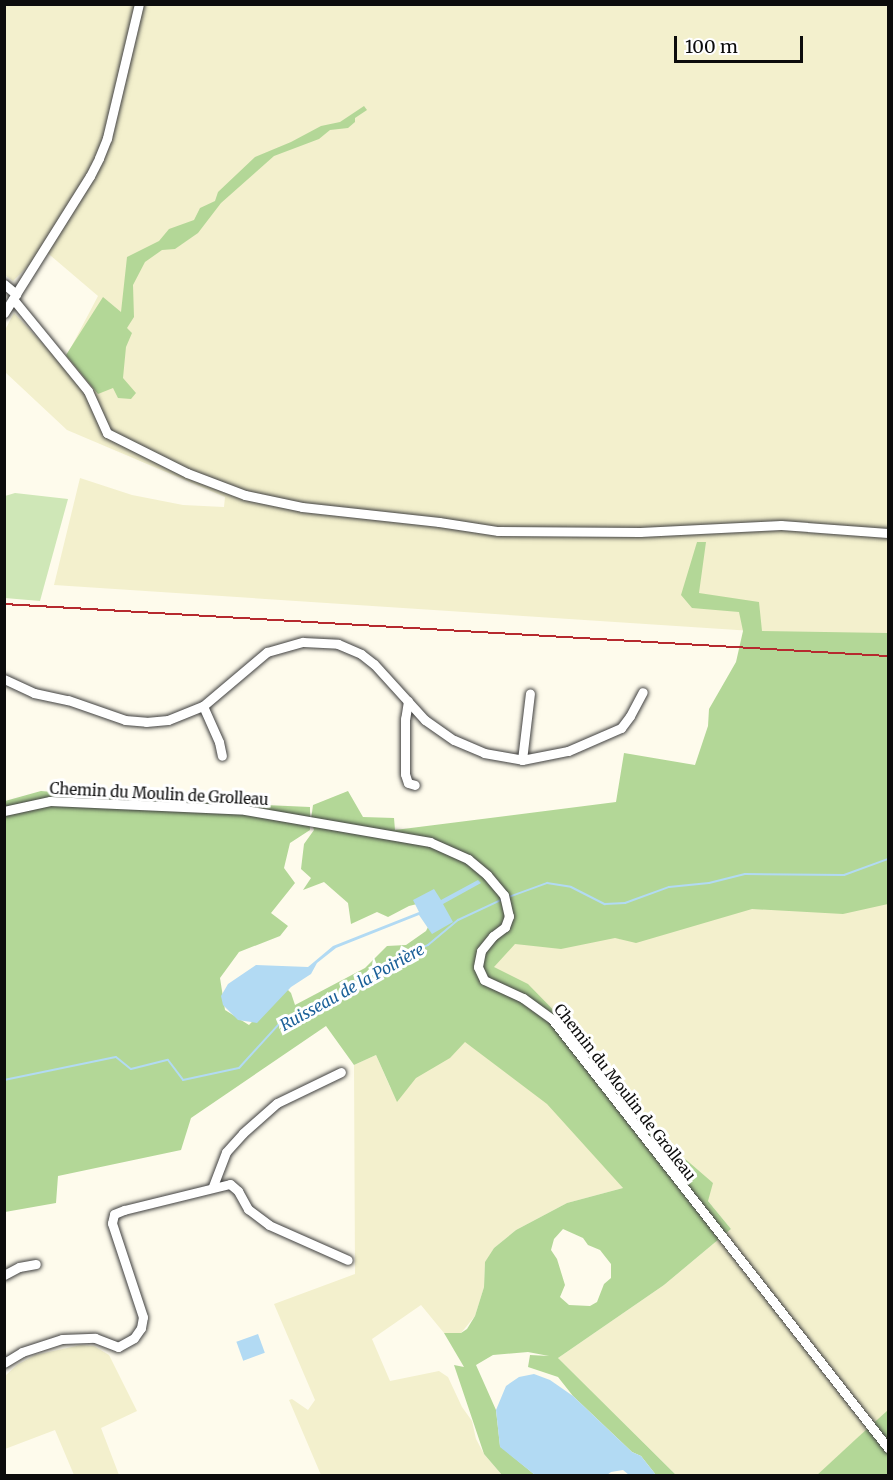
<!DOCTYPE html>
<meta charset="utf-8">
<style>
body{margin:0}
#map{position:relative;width:893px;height:1480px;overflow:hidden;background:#fefbec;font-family:Merriweather,serif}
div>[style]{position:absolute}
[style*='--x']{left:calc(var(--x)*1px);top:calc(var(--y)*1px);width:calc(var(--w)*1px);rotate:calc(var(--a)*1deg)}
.farmland>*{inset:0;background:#f3f0cd}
.green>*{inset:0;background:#cfe7b7}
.forest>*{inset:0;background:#b3d797}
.water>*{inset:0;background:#b2daf3;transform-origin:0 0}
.stream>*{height:2px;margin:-1px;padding:0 1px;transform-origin:1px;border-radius:1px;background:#b2daf3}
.roads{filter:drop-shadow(0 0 2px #3f3f3f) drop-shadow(0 0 2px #3f3f3f)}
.minor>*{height:9px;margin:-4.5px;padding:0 4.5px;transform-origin:4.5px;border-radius:4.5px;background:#fff}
.rail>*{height:2px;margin:-1px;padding:0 1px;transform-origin:1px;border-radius:1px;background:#b62a2f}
span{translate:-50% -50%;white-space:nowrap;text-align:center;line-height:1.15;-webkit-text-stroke:6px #fff;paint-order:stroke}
.street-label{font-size:15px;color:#0c0c0c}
.water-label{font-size:16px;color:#1b6098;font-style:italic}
.frame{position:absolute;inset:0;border:6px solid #0c0c0c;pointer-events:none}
.scale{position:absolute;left:674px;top:36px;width:129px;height:27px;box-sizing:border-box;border:3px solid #0c0c0c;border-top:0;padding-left:8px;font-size:18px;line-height:21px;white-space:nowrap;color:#0c0c0c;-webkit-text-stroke:4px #fff;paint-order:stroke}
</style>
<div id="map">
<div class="farmland">
<div style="clip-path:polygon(5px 5px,888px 5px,888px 640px,54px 585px,80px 478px,132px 495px,183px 505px,224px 507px,225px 497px,67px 430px,5px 372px,5px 330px,14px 313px,60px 362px,67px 355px,98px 296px,44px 250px,13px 281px,5px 275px)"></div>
<div style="clip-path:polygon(888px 897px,888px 1415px,818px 1475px,676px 1475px,558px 1358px,664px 1285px,731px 1229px,550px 1007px,493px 968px,506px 939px,741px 904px)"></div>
<div style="clip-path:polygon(462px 1033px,544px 1090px,623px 1188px,567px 1203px,516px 1230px,494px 1248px,485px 1263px,484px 1287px,475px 1316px,461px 1333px,444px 1333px,421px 1305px,372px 1339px,390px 1381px,439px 1371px,448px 1377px,462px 1407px,472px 1421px,476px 1439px,484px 1454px,502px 1475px,321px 1475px,289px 1400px,292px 1399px,308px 1410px,315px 1400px,274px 1304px,355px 1274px,354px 1065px,376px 1055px,391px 1089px)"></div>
<div style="clip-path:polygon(81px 1345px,94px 1346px,109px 1355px,137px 1411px,101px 1428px,119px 1475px,74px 1475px,55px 1430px,5px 1449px,5px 1376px,17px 1365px,35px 1355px)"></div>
</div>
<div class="green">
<div style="clip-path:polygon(15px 493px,68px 499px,40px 601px,5px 598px,5px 496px)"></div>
</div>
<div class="forest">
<div style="clip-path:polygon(364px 106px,367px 110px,355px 118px,355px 122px,348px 128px,330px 130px,319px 139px,274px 156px,221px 203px,198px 233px,175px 249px,162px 250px,145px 262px,133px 285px,134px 317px,127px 328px,132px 333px,126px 347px,123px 378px,136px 393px,131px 399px,118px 398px,113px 388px,98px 394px,66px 355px,103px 297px,121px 312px,127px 257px,159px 241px,169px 229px,194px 220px,200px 208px,215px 201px,218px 192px,255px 157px,291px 142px,321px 126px,340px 122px)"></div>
<div style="clip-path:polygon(evenodd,697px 542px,706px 542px,699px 593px,759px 602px,762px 631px,888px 633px,888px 904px,843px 914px,752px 909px,636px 943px,615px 938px,561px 949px,515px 944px,494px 967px,528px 984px,568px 1025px,661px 1138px,713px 1183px,708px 1201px,731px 1229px,664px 1285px,558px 1358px,676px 1475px,656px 1475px,641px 1456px,632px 1452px,573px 1396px,558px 1377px,528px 1367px,530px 1355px,549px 1356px,528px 1352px,493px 1355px,476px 1365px,496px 1410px,500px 1446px,535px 1475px,502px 1475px,484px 1454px,454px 1365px,464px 1367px,444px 1333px,461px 1333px,467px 1329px,475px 1316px,484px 1287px,485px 1262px,494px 1248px,516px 1230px,567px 1203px,623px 1188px,547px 1104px,465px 1042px,450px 1058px,416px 1078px,397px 1102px,376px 1055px,354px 1065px,326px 1026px,191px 1118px,181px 1150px,58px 1176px,56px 1203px,5px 1212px,5px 801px,41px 791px,145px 800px,310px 807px,310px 830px,290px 843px,284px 868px,295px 883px,271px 913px,288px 926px,280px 936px,239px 952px,220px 978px,225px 1010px,249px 1025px,274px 999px,283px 985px,291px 993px,295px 1005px,365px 968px,387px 946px,406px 945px,426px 931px,437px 909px,433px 900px,409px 906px,388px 917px,377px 912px,351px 924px,348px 903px,324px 882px,303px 890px,311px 878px,301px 869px,304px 844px,314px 830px,311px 820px,313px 805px,348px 791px,363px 817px,394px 818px,395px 830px,616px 802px,624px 753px,695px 765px,708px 726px,709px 709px,736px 662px,743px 631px,739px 612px,692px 608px,681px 595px,697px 542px,563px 1229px,583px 1238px,588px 1245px,600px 1250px,611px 1264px,611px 1278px,604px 1284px,597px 1302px,590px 1306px,569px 1305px,560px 1297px,565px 1285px,557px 1259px,551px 1250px,554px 1239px,563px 1229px)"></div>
<div style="clip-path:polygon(888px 1410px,888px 1475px,816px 1476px,856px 1439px)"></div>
</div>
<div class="water">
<div style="clip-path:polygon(478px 880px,481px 883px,443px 904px,453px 922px,432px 934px,419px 915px,336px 948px,317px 963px,311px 974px,291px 987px,257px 1023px,238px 1020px,223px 1005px,221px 996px,228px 984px,256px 965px,308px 967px,333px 946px,419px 912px,413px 900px,434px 889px,441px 900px)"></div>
<div style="left:258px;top:1334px;width:20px;height:23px;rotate:70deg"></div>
<div style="clip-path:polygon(534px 1374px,550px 1380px,573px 1396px,632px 1452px,641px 1456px,656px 1475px,629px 1475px,623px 1470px,611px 1472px,607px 1475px,535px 1475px,500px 1447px,496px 1410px,506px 1386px,519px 1377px)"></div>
</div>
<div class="stream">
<div style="--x:506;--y:898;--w:44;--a:-20.1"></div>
<div style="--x:547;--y:883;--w:24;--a:9"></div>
<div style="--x:571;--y:887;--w:38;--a:27"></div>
<div style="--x:605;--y:904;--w:20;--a:-3"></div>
<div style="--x:625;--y:903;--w:47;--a:-20"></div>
<div style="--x:669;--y:887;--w:40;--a:-5.7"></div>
<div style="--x:709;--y:883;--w:37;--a:-14"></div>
<div style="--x:745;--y:874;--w:99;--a:0.6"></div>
<div style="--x:844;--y:875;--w:47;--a:-20"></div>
<div style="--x:4;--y:1080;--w:114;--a:-11.6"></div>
<div style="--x:116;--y:1057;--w:19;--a:39"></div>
<div style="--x:131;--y:1069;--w:38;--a:-14"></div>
<div style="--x:168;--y:1060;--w:25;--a:53"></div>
<div style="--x:183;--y:1080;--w:57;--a:-12.1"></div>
<div style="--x:239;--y:1068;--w:61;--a:-47.7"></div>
<div style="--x:280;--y:1023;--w:102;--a:-25.1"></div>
<div style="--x:372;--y:980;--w:38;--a:-39"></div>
<div style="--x:402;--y:956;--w:28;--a:-23"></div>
<div style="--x:428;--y:945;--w:39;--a:-40"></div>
<div style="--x:458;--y:920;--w:47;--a:-24.9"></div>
</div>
<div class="roads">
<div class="minor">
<div style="--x:4;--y:284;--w:16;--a:40"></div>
<div style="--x:13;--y:299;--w:119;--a:50.8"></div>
<div style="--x:88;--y:391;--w:46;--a:65.7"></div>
<div style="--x:107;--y:433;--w:89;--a:26.6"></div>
<div style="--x:187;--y:473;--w:62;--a:20.8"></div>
<div style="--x:245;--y:495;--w:58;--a:11.9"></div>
<div style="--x:302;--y:507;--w:138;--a:6.2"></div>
<div style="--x:439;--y:522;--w:60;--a:8.7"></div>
<div style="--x:498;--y:531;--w:142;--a:0.4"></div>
<div style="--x:640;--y:532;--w:141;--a:-2.8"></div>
<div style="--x:781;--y:525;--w:107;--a:4.3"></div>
<div style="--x:4;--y:313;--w:162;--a:-57.9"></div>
<div style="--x:90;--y:176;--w:20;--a:-63"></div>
<div style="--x:99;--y:158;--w:22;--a:-68"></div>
<div style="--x:107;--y:138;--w:138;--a:-76.6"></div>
<div style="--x:4;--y:679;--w:33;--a:25"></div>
<div style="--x:34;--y:693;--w:35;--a:12"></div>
<div style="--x:68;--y:700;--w:60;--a:19.3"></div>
<div style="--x:125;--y:720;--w:21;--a:5"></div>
<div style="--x:146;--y:722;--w:22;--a:-5"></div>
<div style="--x:168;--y:720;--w:38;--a:-22"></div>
<div style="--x:203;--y:706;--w:84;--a:-40.2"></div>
<div style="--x:267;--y:652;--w:37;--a:-16"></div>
<div style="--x:303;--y:642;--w:35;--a:3"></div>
<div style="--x:338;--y:644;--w:25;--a:23"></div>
<div style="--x:361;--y:654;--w:16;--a:38"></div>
<div style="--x:374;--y:664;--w:76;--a:47.7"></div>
<div style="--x:425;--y:720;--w:35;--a:35"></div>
<div style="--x:454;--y:740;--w:33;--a:23"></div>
<div style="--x:484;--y:753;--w:39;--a:10"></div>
<div style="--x:522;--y:760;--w:47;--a:-11.1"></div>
<div style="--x:568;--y:751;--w:58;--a:-23.5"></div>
<div style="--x:621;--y:728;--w:15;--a:-53"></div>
<div style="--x:630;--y:716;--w:27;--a:-62"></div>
<div style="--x:408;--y:701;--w:18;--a:99"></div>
<div style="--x:405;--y:719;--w:55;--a:90"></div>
<div style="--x:405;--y:774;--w:9;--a:72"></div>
<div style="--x:408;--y:783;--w:7;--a:16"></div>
<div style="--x:203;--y:706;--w:39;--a:66"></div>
<div style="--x:219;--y:742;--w:14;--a:78"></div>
<div style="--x:522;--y:760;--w:67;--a:-83.2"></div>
<div style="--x:4;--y:811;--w:47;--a:-12.3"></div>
<div style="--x:50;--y:801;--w:195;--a:2.6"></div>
<div style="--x:245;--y:810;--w:188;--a:9.8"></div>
<div style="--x:430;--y:842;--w:42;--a:24.1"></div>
<div style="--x:468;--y:859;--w:25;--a:40"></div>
<div style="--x:487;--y:875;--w:26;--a:50"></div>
<div style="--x:504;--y:895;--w:22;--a:77"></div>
<div style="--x:509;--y:916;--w:12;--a:110"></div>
<div style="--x:505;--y:927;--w:15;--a:143"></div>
<div style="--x:493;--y:936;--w:19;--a:129"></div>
<div style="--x:481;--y:951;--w:16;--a:101"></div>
<div style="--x:478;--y:967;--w:14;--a:65"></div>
<div style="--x:484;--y:980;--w:43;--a:24.8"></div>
<div style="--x:523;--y:998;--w:36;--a:36"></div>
<div style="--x:552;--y:1019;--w:545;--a:51.93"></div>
<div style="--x:213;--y:1186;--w:36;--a:-69"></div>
<div style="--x:226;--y:1152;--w:25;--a:-48"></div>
<div style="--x:243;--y:1133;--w:45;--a:-41.4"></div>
<div style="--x:277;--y:1103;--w:71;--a:-25.8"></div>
<div style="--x:4;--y:1275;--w:17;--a:-28"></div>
<div style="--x:19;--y:1267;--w:17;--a:-10"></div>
<div style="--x:4;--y:1363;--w:21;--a:-31"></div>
<div style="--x:22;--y:1352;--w:42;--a:-18"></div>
<div style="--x:62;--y:1339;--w:33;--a:-2"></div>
<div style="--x:95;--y:1338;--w:25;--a:21"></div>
<div style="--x:118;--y:1347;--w:18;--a:-29"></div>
<div style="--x:134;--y:1338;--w:12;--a:-55"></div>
<div style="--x:141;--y:1328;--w:11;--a:-80"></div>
<div style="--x:143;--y:1317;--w:99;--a:-108.3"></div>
<div style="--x:112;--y:1223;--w:9;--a:-77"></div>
<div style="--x:114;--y:1214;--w:11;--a:-22"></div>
<div style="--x:124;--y:1210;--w:109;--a:-13.8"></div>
<div style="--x:230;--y:1184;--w:11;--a:41"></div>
<div style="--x:238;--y:1191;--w:21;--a:61"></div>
<div style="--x:248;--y:1209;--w:26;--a:37"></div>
<div style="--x:269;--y:1225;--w:86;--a:23.9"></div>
</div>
</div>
<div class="rail">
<div style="--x:4;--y:604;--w:886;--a:3.37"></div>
</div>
<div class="street-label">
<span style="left:159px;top:794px;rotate:3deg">Chemin du Moulin de Grolleau</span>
<span style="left:625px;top:1092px;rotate:52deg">Chemin du Moulin de Grolleau</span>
</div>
<div class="water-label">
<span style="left:352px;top:987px;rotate:-29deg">Ruisseau de la Poirière</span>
</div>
<div class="frame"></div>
<div class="scale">100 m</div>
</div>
